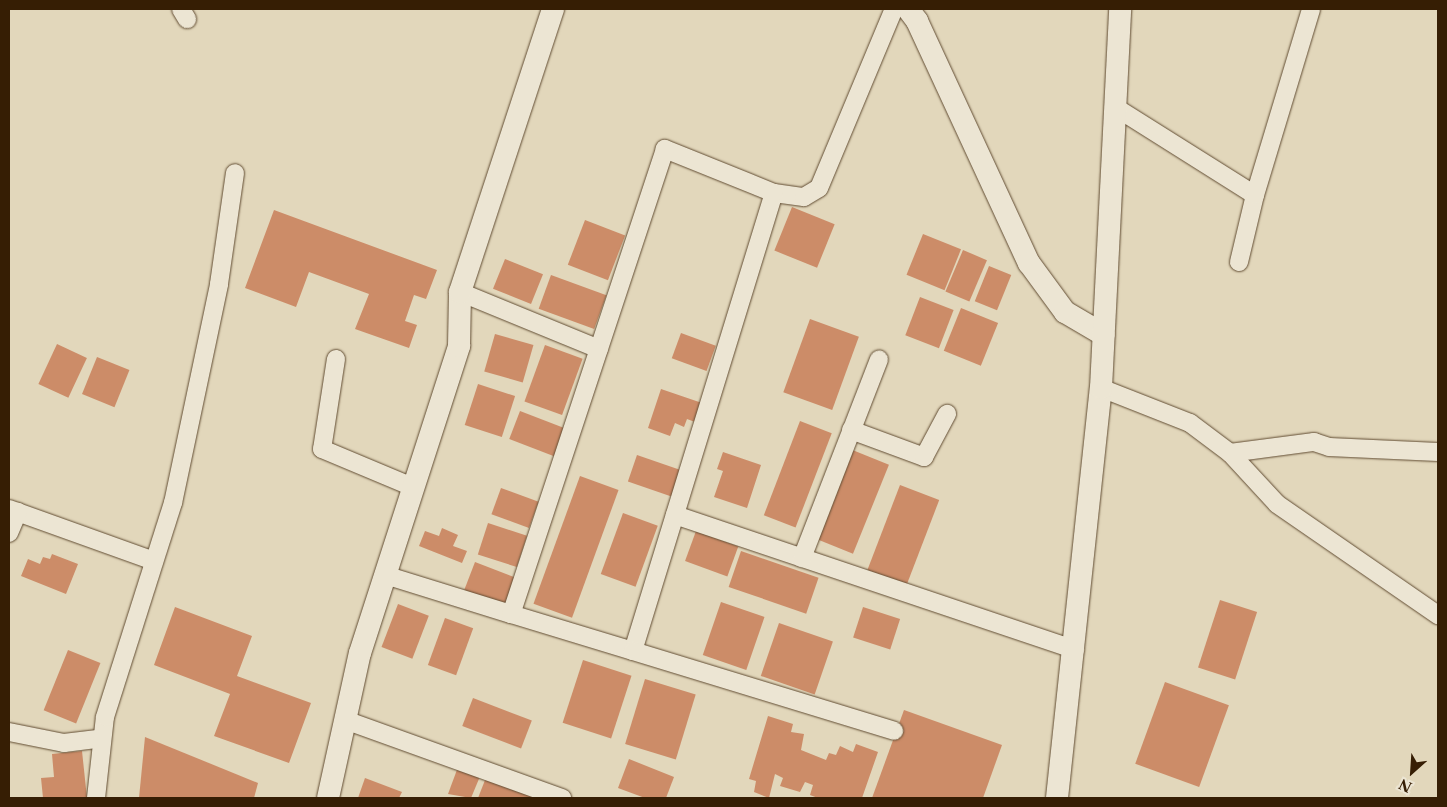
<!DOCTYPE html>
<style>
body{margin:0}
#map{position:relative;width:1447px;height:807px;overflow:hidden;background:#e2d7bb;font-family:"Libre Caslon Text",serif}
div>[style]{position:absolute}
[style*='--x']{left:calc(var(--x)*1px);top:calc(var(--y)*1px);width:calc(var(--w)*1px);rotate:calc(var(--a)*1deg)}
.building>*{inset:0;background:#cc8c68;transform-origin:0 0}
.roads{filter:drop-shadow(0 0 1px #614c32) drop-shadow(0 0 1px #614c32)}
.minor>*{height:18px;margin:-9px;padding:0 9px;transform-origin:9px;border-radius:9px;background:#ece5d3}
.tertiary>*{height:22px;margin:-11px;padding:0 11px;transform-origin:11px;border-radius:11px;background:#ece5d3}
span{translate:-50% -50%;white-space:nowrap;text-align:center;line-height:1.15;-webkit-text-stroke:4px #ece5d3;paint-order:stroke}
.frame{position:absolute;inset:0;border:10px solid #361e04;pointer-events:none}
.north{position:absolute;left:1387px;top:747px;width:50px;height:50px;-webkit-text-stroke:4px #ece5d3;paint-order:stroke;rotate:206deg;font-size:14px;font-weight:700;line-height:20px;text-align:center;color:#361e04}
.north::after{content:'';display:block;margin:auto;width:18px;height:22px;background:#361e04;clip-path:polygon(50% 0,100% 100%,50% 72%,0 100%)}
</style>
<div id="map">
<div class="building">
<div style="left:792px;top:207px;width:46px;height:47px;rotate:22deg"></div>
<div style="clip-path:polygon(274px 210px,437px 270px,426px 299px,414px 295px,405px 321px,417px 325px,409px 348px,355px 329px,369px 294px,309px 272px,296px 307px,245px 288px)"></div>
<div style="left:585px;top:220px;width:43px;height:48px;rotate:21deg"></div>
<div style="left:923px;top:234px;width:41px;height:44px;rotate:22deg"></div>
<div style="left:963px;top:250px;width:26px;height:45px;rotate:23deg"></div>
<div style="left:505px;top:259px;width:41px;height:32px;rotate:22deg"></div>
<div style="left:989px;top:266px;width:24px;height:38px;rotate:22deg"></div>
<div style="left:551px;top:275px;width:59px;height:36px;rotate:20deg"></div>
<div style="left:920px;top:297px;width:36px;height:41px;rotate:21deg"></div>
<div style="left:961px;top:308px;width:40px;height:46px;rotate:22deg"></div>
<div style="left:810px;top:319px;width:52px;height:78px;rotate:20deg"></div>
<div style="left:681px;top:333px;width:37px;height:27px;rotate:20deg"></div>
<div style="left:495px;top:334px;width:40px;height:39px;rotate:16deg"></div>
<div style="left:57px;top:344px;width:33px;height:44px;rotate:25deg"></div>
<div style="left:545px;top:345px;width:40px;height:60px;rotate:20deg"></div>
<div style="left:97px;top:357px;width:35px;height:40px;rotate:22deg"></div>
<div style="left:478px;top:384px;width:39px;height:43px;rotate:18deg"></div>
<div style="clip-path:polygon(661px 389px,702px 403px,695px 422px,687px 419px,684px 427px,675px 423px,670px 436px,648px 428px)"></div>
<div style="left:520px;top:411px;width:48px;height:30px;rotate:21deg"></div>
<div style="left:800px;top:421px;width:34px;height:101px;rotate:21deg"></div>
<div style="left:850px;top:449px;width:42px;height:96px;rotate:22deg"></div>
<div style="clip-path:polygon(723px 452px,761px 465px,747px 508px,714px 497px,723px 471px,717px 469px)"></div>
<div style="left:637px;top:455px;width:46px;height:28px;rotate:19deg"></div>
<div style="left:580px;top:476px;width:41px;height:136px;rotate:20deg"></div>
<div style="left:900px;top:485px;width:42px;height:91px;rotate:21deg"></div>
<div style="left:501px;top:488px;width:40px;height:28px;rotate:20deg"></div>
<div style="left:623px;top:513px;width:37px;height:65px;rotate:20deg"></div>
<div style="left:488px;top:523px;width:41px;height:33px;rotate:18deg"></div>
<div style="clip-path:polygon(442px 528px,458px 535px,453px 546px,467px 551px,462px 563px,419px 546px,425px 531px,439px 536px)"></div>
<div style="left:696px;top:531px;width:45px;height:32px;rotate:20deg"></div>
<div style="left:741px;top:551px;width:82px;height:38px;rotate:19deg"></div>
<div style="clip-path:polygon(52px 554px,78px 564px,66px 594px,21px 576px,28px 559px,40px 564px,43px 557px,50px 559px)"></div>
<div style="left:475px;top:562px;width:43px;height:30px;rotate:21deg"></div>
<div style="left:1220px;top:600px;width:39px;height:71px;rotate:18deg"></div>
<div style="left:721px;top:602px;width:46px;height:56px;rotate:19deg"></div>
<div style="left:398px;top:604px;width:33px;height:46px;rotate:21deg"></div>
<div style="clip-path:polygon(175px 607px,252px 636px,237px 676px,311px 703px,289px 763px,214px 736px,230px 694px,154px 665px)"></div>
<div style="left:863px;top:607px;width:39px;height:32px;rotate:18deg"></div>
<div style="left:445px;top:618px;width:30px;height:50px;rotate:20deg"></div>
<div style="left:779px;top:623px;width:57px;height:56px;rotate:19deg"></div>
<div style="left:68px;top:650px;width:35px;height:65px;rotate:22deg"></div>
<div style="left:583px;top:660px;width:51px;height:66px;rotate:18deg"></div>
<div style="left:645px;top:679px;width:53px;height:68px;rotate:17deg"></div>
<div style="left:1165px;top:682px;width:68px;height:87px;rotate:20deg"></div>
<div style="left:473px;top:698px;width:63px;height:30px;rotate:21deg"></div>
<div style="clip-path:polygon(904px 710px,1002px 745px,983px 798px,872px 798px)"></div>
<div style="clip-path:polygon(768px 716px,793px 724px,791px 732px,804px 734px,801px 750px,826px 760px,829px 753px,836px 755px,840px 746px,853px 752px,856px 744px,878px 752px,862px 798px,818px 798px,810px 795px,813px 785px,805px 782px,800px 792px,780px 786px,783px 778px,775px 774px,769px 798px,754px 792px,756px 781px,749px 779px)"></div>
<div style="clip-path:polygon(145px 737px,258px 783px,254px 798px,139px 798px)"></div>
<div style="clip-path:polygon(82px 751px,87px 798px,43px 798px,41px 778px,54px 777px,52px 754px)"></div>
<div style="clip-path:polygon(629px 759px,674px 777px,666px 798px,645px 798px,618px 788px)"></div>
<div style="clip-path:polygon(458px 767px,481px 774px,471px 798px,448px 794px)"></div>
<div style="clip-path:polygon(487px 775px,536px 793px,534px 798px,478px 798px)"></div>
<div style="clip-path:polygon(365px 778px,402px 792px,399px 798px,358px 798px)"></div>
</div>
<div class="roads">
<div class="minor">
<div style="--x:181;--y:9;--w:12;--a:59"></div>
<div style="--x:1115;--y:107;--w:165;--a:32.2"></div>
<div style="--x:774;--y:193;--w:30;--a:8"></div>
<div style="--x:804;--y:197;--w:17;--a:-31"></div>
<div style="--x:819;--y:188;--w:194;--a:-67.3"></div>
<div style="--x:1239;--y:262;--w:69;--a:-76.6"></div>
<div style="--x:1255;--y:195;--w:194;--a:-73.2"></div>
<div style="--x:460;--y:292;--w:150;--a:22.3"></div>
<div style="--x:336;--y:359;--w:91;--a:98.8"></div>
<div style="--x:322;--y:449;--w:99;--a:22.7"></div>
<div style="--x:1101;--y:388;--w:96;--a:21.5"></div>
<div style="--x:1190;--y:423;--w:50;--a:36.9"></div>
<div style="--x:1230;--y:453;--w:69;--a:47.3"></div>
<div style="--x:1277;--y:504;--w:196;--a:34.6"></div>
<div style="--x:851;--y:430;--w:78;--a:20.3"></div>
<div style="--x:924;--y:457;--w:49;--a:-61.9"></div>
<div style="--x:1230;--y:453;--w:85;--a:-7.5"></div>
<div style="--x:1314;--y:442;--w:16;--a:18"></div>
<div style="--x:1329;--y:447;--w:109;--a:2.6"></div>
<div style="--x:9;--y:509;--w:154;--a:19.7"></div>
<div style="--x:675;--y:515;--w:422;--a:18.6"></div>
<div style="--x:9;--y:533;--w:23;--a:-67"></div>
<div style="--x:802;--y:558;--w:213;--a:-68.8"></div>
<div style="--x:385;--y:575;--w:132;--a:17.2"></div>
<div style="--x:511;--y:614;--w:127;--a:16.9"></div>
<div style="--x:633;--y:651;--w:479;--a:-72.9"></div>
<div style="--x:774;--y:193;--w:118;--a:-158"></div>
<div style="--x:665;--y:149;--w:490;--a:108.3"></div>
<div style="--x:633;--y:651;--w:273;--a:17"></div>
<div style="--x:345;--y:720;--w:231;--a:19.8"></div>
<div style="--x:9;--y:732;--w:56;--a:11.3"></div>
<div style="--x:64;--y:743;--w:38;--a:-7"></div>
<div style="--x:96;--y:798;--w:81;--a:-83.7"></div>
<div style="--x:105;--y:717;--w:225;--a:-72.4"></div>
<div style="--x:173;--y:503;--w:224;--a:-78.1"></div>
<div style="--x:219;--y:284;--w:112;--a:-81.8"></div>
</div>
<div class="tertiary">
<div style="--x:908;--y:9;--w:15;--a:53"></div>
<div style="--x:917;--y:21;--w:267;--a:65.2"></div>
<div style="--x:1029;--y:263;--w:61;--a:53.7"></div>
<div style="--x:1065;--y:312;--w:45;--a:30.5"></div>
<div style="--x:328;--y:798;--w:148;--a:-77.6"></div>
<div style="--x:360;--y:653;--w:323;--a:-72.1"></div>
<div style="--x:459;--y:346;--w:54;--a:-88.9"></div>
<div style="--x:460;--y:292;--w:298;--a:-71.8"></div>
<div style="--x:1057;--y:798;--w:412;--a:-83.9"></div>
<div style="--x:1101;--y:388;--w:379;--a:-87.1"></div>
</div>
</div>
<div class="frame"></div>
<div class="north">N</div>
</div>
